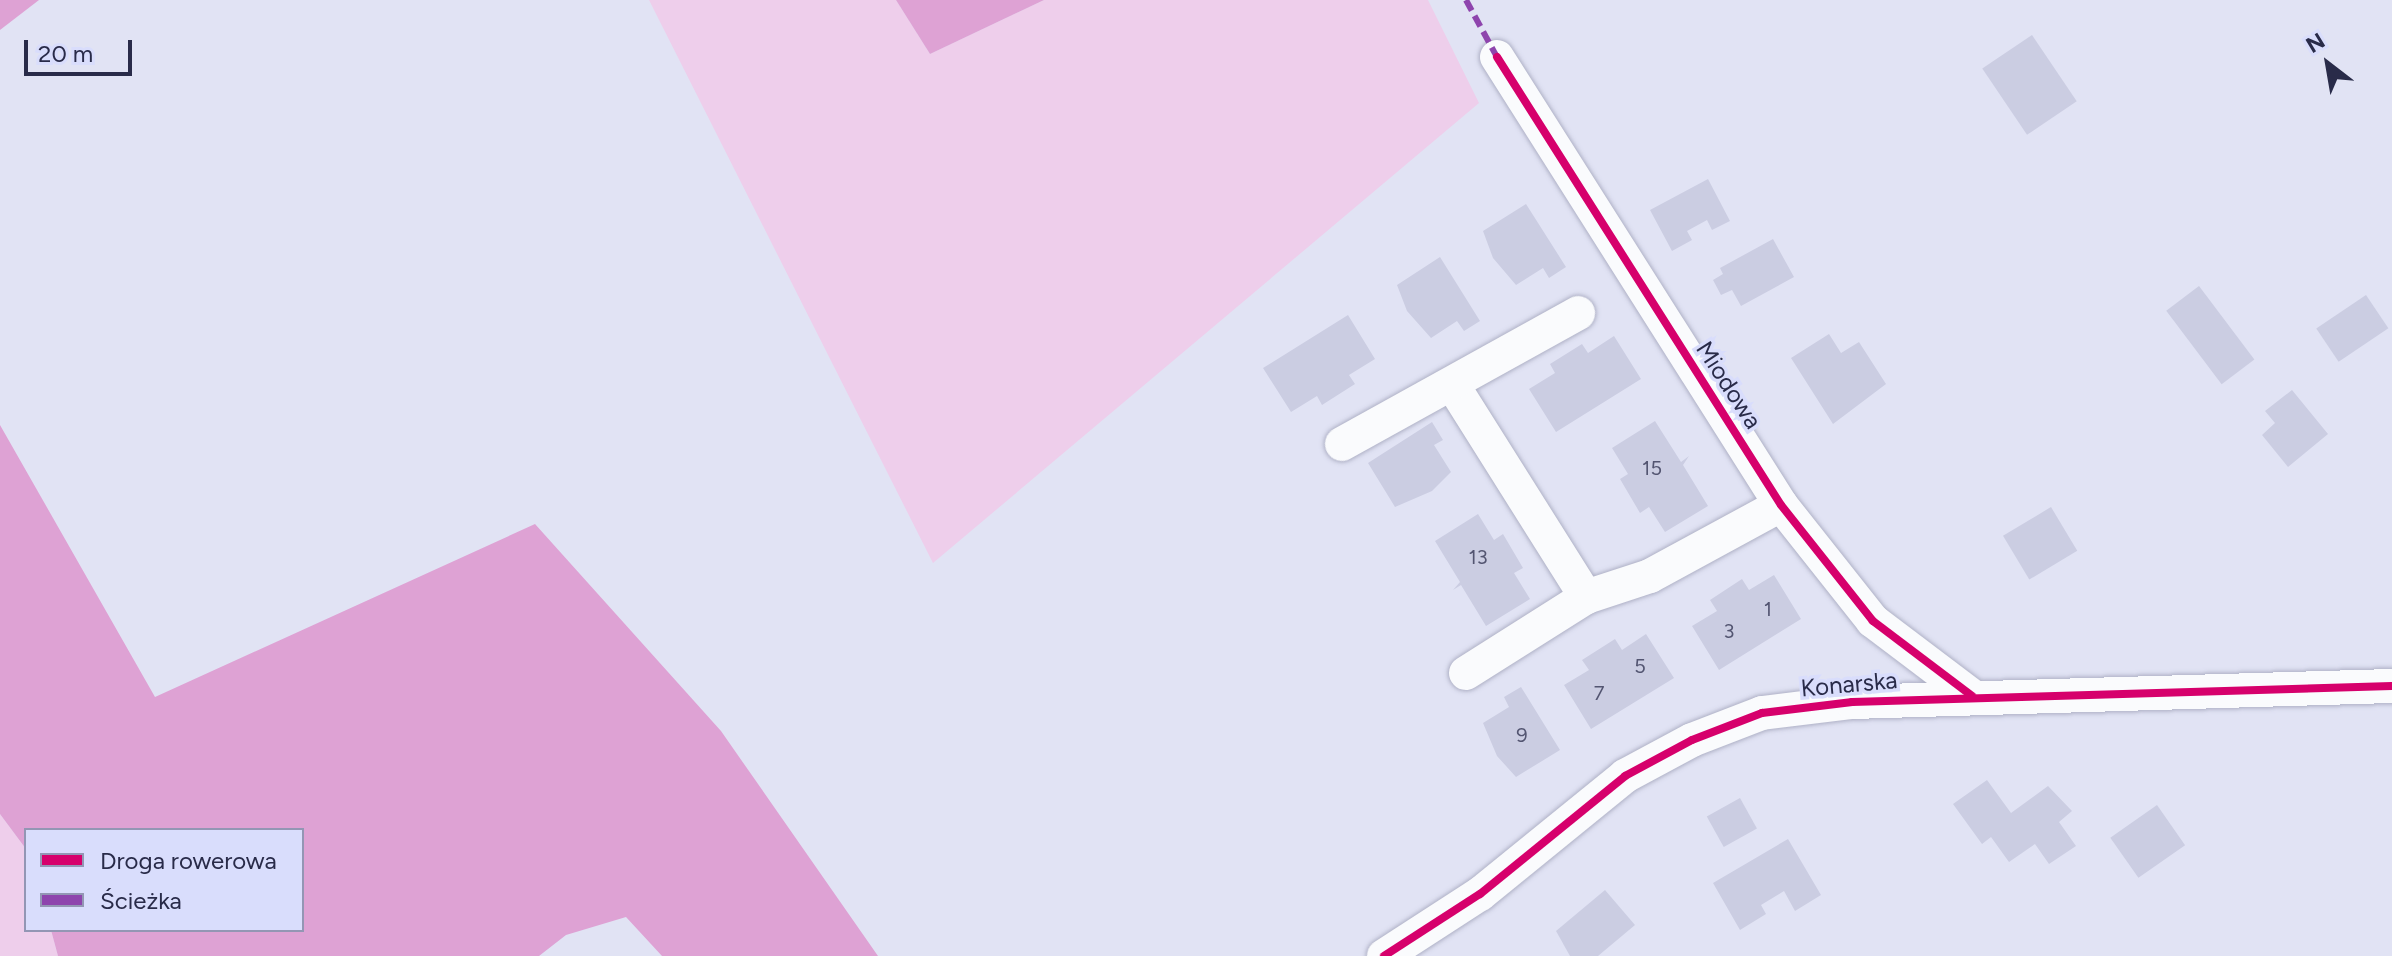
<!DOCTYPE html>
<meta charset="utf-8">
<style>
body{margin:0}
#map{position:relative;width:2392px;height:956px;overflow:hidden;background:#e1e3f4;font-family:Figtree,sans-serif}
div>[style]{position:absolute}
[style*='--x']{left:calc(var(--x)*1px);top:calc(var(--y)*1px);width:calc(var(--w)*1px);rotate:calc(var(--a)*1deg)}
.green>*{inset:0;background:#eeceeb}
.forest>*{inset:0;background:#dea2d4}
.building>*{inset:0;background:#cbcde2;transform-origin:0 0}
.roads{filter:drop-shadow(0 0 2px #afb1c6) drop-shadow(0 0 2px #afb1c6)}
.minor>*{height:34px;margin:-17px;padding:0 17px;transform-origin:17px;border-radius:17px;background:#fafbfd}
.quiet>*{height:6px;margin-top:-3px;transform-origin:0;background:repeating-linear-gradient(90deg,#8e44ad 0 12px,transparent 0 18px)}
.cycleway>*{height:8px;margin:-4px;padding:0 4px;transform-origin:4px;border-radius:4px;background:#d6006c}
span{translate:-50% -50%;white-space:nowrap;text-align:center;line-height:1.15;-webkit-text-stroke:7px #d9ddfc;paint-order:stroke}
.number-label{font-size:20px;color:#535571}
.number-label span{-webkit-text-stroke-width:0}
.street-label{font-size:24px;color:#292b49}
.legend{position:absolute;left:24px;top:828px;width:280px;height:104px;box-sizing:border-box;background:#d9ddfc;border:2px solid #9396b4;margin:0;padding:10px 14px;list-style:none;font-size:24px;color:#292b49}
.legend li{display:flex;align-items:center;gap:16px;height:40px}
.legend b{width:40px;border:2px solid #9396b4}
.north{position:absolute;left:2288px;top:24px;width:80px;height:80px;-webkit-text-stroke:6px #d9ddfc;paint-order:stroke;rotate:329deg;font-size:22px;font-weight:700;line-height:32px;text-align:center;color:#292b49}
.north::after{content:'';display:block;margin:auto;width:28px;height:36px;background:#292b49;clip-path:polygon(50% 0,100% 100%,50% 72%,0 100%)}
.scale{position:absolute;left:24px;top:40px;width:108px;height:36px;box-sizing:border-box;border:4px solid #292b49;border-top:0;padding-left:10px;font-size:24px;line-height:28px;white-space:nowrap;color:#292b49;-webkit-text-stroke:6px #d9ddfc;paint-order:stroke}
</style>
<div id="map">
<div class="green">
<div style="clip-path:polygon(649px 0,896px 0,930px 54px,1044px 0,1428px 0,1479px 103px,933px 563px)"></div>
<div style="clip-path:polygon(0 814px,26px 849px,26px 930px,51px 930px,58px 956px,0 956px)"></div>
</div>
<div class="forest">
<div style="clip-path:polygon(0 0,39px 0,0 30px)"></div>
<div style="clip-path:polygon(896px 0,1044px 0,930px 54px)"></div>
<div style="clip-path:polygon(0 425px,155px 697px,535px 524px,721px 731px,878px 956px,662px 956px,626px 917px,566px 935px,539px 956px,58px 956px,51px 930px,302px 930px,302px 830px,26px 830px,26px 849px,0 814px)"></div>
</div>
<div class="building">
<div style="left:2032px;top:35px;width:80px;height:60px;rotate:56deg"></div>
<div style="clip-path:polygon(1708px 179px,1730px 221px,1712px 230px,1707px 220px,1687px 231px,1692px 240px,1672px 251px,1650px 210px)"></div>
<div style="clip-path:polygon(1526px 204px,1566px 267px,1549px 278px,1543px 268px,1516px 285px,1493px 258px,1483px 231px)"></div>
<div style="clip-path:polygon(1773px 239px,1794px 277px,1741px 306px,1732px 290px,1721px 295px,1713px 280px,1723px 274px,1720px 268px)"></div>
<div style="clip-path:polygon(1440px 257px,1480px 321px,1464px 331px,1457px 321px,1431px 338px,1407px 311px,1397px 285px)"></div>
<div style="left:2199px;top:286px;width:92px;height:41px;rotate:53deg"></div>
<div style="left:2366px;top:295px;width:40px;height:60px;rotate:56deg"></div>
<div style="clip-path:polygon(1348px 315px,1375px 359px,1349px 375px,1355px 384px,1322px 405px,1317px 396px,1291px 412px,1263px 368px)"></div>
<div style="clip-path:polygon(1829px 334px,1841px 353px,1859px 342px,1886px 384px,1833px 424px,1791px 358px)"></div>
<div style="clip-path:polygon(1614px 336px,1641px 379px,1556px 432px,1529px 389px,1555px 373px,1550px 364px,1582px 344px,1588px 353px)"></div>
<div style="clip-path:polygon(2292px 390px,2328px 434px,2288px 467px,2262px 435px,2275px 423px,2265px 411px)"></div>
<div style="clip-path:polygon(1655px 421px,1681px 462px,1689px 456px,1683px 465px,1708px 506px,1665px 532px,1649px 507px,1640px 513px,1620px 479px,1628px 474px,1612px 448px)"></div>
<div style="clip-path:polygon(1432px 422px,1443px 440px,1434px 445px,1451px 472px,1432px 491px,1395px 507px,1368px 463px)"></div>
<div style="left:2051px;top:507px;width:51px;height:56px;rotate:59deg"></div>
<div style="clip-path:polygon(1478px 514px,1494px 540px,1503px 534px,1523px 568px,1514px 573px,1530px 599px,1486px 626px,1461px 585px,1453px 590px,1460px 582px,1435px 541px)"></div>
<div style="clip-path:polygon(1774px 575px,1801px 619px,1719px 670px,1692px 626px,1717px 611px,1710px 600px,1742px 579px,1749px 590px)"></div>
<div style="clip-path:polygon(1646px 634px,1674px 678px,1591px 729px,1564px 685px,1589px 670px,1582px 660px,1615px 639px,1622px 650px)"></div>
<div style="clip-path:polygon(1521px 687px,1560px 750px,1516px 777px,1497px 756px,1483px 723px,1509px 707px,1504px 697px)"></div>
<div style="clip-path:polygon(1987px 780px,2011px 813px,2048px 786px,2072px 811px,2059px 822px,2076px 846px,2049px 864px,2035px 844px,2009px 862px,1991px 837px,1982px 844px,1953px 804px)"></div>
<div style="left:1740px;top:798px;width:35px;height:38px;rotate:61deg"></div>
<div style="left:2157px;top:805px;width:49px;height:57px;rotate:55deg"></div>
<div style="clip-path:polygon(1788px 839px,1821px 895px,1795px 911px,1784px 891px,1761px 905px,1766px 914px,1740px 930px,1713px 883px)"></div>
<div style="clip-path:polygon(1605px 890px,1635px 925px,1598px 956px,1570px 956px,1556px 931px)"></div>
</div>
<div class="roads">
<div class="minor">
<div style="--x:1497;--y:57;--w:530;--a:57.63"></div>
<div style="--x:1781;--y:505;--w:148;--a:51.6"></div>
<div style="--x:1873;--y:621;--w:124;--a:37.1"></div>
<div style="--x:1452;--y:384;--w:252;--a:57.8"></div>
<div style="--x:1586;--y:597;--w:67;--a:-18.2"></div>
<div style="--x:1650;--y:576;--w:149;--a:-28.5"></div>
<div style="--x:1342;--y:444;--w:270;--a:-29"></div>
<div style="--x:1466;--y:673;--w:142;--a:-32.3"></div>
<div style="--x:1384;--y:956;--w:114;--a:-32.9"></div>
<div style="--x:1480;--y:894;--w:187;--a:-39.1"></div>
<div style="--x:1625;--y:776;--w:76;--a:-28.2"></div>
<div style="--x:1692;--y:740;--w:75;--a:-21.1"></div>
<div style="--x:1762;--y:713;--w:91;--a:-7"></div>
<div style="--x:1852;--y:702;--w:540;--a:-1.7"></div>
</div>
</div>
<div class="quiet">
<div style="--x:1466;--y:0;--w:65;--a:61.5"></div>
</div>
<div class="cycleway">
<div style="--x:1497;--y:57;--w:530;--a:57.63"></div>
<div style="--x:1781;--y:505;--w:148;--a:51.6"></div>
<div style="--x:1873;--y:621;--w:124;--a:37.1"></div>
<div style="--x:1384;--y:956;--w:114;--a:-32.9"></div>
<div style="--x:1480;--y:894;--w:187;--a:-39.1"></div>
<div style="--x:1625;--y:776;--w:76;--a:-28.2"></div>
<div style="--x:1692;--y:740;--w:75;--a:-21.1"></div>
<div style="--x:1762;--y:713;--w:91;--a:-7"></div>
<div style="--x:1852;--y:702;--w:540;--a:-1.7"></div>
</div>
<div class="number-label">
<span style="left:1652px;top:468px">15</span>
<span style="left:1478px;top:557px">13</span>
<span style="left:1768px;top:609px">1</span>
<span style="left:1729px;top:631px">3</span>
<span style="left:1640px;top:666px">5</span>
<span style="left:1599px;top:693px">7</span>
<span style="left:1522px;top:735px">9</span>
</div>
<div class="street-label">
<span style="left:1729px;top:385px;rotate:57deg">Miodowa</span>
<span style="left:1849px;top:684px;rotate:-5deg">Konarska</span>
</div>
<ul class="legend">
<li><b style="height:10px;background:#d6006c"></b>Droga rowerowa</li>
<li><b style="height:10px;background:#8e44ad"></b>Ścieżka</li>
</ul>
<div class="north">N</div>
<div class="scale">20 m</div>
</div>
